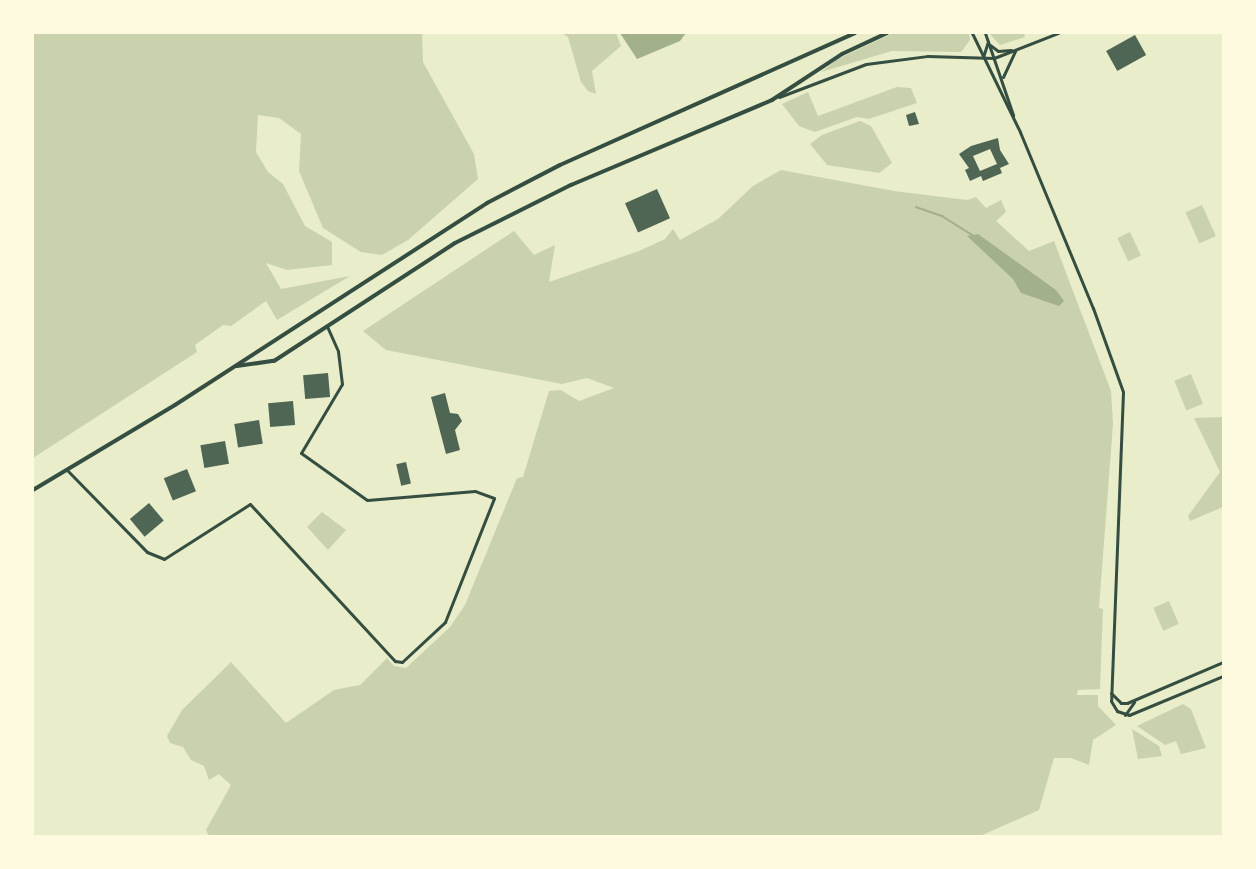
<!DOCTYPE html>
<style>
body{margin:0}
#map{position:relative;width:1256px;height:869px;overflow:hidden;background:#e9edc9;font-family:Mulish,sans-serif}
div>[style]{position:absolute}
[style*='--x']{left:calc(var(--x)*1px);top:calc(var(--y)*1px);width:calc(var(--w)*1px);rotate:calc(var(--a)*1deg)}
.green>*{inset:0;background:#cad2ad;transform-origin:0 0}
.water>*{inset:0;background:#a3b18a}
.stream>*{height:1.5px;margin:-0.75px;padding:0 0.75px;transform-origin:0.75px;border-radius:0.75px;background:#a3b18a}
.building>*{inset:0;background:#4f6655;transform-origin:0 0}
.minor>*{height:3px;margin:-1.5px;padding:0 1.5px;transform-origin:1.5px;border-radius:1.5px;background:#344e41}
.tertiary>*{height:3px;margin:-1.5px;padding:0 1.5px;transform-origin:1.5px;border-radius:1.5px;background:#344e41}
.secondary>*{height:4px;margin:-2px;padding:0 2px;transform-origin:2px;border-radius:2px;background:#344e41}
span{translate:-50% -50%;white-space:nowrap;text-align:center;line-height:1.15;-webkit-text-stroke:6px #fefae0;paint-order:stroke}
.frame{position:absolute;inset:0;border:34px solid #fefae0;pointer-events:none}
</style>
<div id="map">
<div class="green">
<div style="clip-path:polygon(33px 33px,422px 33px,423px 62px,474px 154px,478px 179px,408px 240px,382px 255px,361px 252px,323px 228px,299px 171px,301px 134px,279px 118px,258px 115px,256px 152px,268px 172px,283px 184px,305px 226px,332px 242px,332px 265px,287px 270px,266px 263px,281px 289px,350px 276px,277px 320px,266px 301px,231px 326px,223px 325px,195px 345px,197px 352px,33px 458px)"></div>
<div style="clip-path:polygon(562px 33px,616px 33px,621px 46px,592px 71px,596px 94px,588px 91px,581px 82px,568px 37px)"></div>
<div style="clip-path:polygon(893px 33px,969px 33px,970px 40px,961px 52px,892px 51px,821px 72px,838px 59px)"></div>
<div style="clip-path:polygon(989px 33px,1024px 33px,1025px 37px,1000px 45px)"></div>
<div style="clip-path:polygon(897px 87px,911px 88px,917px 103px,869px 119px,857px 117px,815px 132px,799px 126px,782px 104px,808px 92px,818px 116px)"></div>
<div style="clip-path:polygon(860px 121px,871px 126px,892px 163px,879px 173px,827px 165px,810px 144px,822px 135px)"></div>
<div style="clip-path:polygon(781px 170px,894px 191px,967px 200px,976px 197px,986px 208px,1001px 200px,1006px 212px,996px 221px,1029px 251px,1054px 241px,1111px 391px,1113px 424px,1099px 608px,1103px 609px,1100px 689px,1078px 690px,1077px 695px,1098px 695px,1098px 706px,1116px 725px,1093px 740px,1089px 765px,1071px 758px,1054px 758px,1039px 810px,980px 836px,209px 836px,206px 830px,231px 785px,219px 774px,209px 780px,204px 766px,191px 760px,183px 747px,170px 743px,167px 736px,182px 710px,231px 662px,286px 723px,334px 690px,360px 685px,387px 658px,394px 666px,406px 668px,450px 627px,465px 605px,517px 478px,523px 477px,549px 391px,561px 390px,579px 401px,614px 388px,587px 378px,562px 384px,386px 350px,363px 331px,514px 231px,534px 255px,555px 245px,549px 282px,639px 251px,665px 239px,673px 229px,680px 240px,718px 219px,753px 186px)"></div>
<div style="left:1202px;top:205px;width:34px;height:18px;rotate:66deg"></div>
<div style="left:1130px;top:232px;width:26px;height:14px;rotate:65deg"></div>
<div style="left:1191px;top:374px;width:32px;height:18px;rotate:68deg"></div>
<div style="clip-path:polygon(1223px 417px,1223px 507px,1190px 521px,1188px 516px,1220px 472px,1194px 418px)"></div>
<div style="clip-path:polygon(322px 512px,346px 530px,328px 550px,307px 527px)"></div>
<div style="left:1169px;top:601px;width:25px;height:17px;rotate:67deg"></div>
<div style="clip-path:polygon(1183px 704px,1191px 709px,1206px 748px,1181px 754px,1176px 741px,1165px 745px,1137px 726px)"></div>
<div style="clip-path:polygon(1132px 729px,1159px 746px,1162px 756px,1138px 759px)"></div>
</div>
<div class="water">
<div style="clip-path:polygon(620px 33px,686px 33px,680px 41px,637px 59px)"></div>
<div style="clip-path:polygon(978px 234px,1056px 290px,1064px 301px,1059px 306px,1021px 293px,1013px 279px,967px 236px)"></div>
</div>
<div class="stream">
<div style="--x:916;--y:207;--w:28;--a:19"></div>
<div style="--x:942;--y:216;--w:38;--a:32"></div>
</div>
<div class="building">
<div style="left:1135px;top:35px;width:23px;height:33px;rotate:61deg"></div>
<div style="clip-path:polygon(915px 112px,919px 124px,909px 126px,906px 115px)"></div>
<div style="clip-path:polygon(evenodd,998px 138px,1000px 150px,1009px 164px,1000px 168px,1002px 173px,983px 181px,981px 176px,970px 181px,965px 170px,969px 168px,959px 154px,971px 146px,998px 138px,990px 149px,997px 164px,980px 171px,973px 156px,990px 149px)"></div>
<div style="left:657px;top:189px;width:32px;height:35px;rotate:66deg"></div>
<div style="left:328px;top:373px;width:24px;height:25px;rotate:85deg"></div>
<div style="clip-path:polygon(445px 393px,450px 413px,458px 414px,462px 421px,455px 430px,460px 450px,446px 454px,431px 397px)"></div>
<div style="left:293px;top:401px;width:24px;height:25px;rotate:85deg"></div>
<div style="left:259px;top:420px;width:24px;height:25px;rotate:81deg"></div>
<div style="left:225px;top:441px;width:23px;height:25px;rotate:80deg"></div>
<div style="left:406px;top:462px;width:22px;height:10px;rotate:77deg"></div>
<div style="left:187px;top:469px;width:24px;height:25px;rotate:68deg"></div>
<div style="left:149px;top:503px;width:23px;height:25px;rotate:50deg"></div>
</div>
<div class="minor">
<div style="--x:68;--y:471;--w:113;--a:45.7"></div>
<div style="--x:147;--y:552;--w:18;--a:22"></div>
<div style="--x:164;--y:559;--w:102;--a:-32.6"></div>
<div style="--x:250;--y:504;--w:214;--a:47.3"></div>
<div style="--x:395;--y:661;--w:7;--a:8"></div>
<div style="--x:402;--y:662;--w:59;--a:-42.9"></div>
<div style="--x:445;--y:622;--w:133;--a:-68.4"></div>
<div style="--x:494;--y:498;--w:20;--a:-160"></div>
<div style="--x:475;--y:491;--w:108;--a:175.2"></div>
<div style="--x:367;--y:500;--w:81;--a:-144.5"></div>
<div style="--x:301;--y:453;--w:80;--a:-59.3"></div>
<div style="--x:342;--y:384;--w:33;--a:-97"></div>
<div style="--x:338;--y:351;--w:27;--a:-114"></div>
</div>
<div class="tertiary">
<div style="--x:972;--y:33;--w:110;--a:64.1"></div>
<div style="--x:1020;--y:132;--w:191;--a:67.5"></div>
<div style="--x:1093;--y:308;--w:89;--a:70.3"></div>
<div style="--x:1123;--y:392;--w:309;--a:92.2"></div>
<div style="--x:1111;--y:701;--w:12;--a:59"></div>
<div style="--x:1117;--y:711;--w:13;--a:18"></div>
<div style="--x:1129;--y:715;--w:102;--a:-22.5"></div>
<div style="--x:985;--y:33;--w:87;--a:71.1"></div>
<div style="--x:990;--y:45;--w:10;--a:37"></div>
<div style="--x:998;--y:51;--w:13;--a:-4"></div>
<div style="--x:983;--y:57;--w:16;--a:-72"></div>
<div style="--x:1003;--y:77;--w:29;--a:-65"></div>
<div style="--x:779;--y:97;--w:93;--a:-20.8"></div>
<div style="--x:866;--y:64;--w:63;--a:-7.4"></div>
<div style="--x:928;--y:56;--w:66;--a:1.7"></div>
<div style="--x:994;--y:58;--w:69;--a:-21.3"></div>
<div style="--x:1111;--y:693;--w:14;--a:45"></div>
<div style="--x:1121;--y:703;--w:6;--a:0"></div>
<div style="--x:1127;--y:703;--w:104;--a:-23.1"></div>
<div style="--x:1125;--y:715;--w:16;--a:-55"></div>
</div>
<div class="secondary">
<div style="--x:237;--y:366;--w:37;--a:-8"></div>
<div style="--x:274;--y:361;--w:216;--a:-33.1"></div>
<div style="--x:455;--y:243;--w:130;--a:-26.6"></div>
<div style="--x:571;--y:185;--w:218;--a:-22.9"></div>
<div style="--x:772;--y:100;--w:84;--a:-33.3"></div>
<div style="--x:842;--y:54;--w:50;--a:-25"></div>
<div style="--x:33;--y:490;--w:165;--a:-30.9"></div>
<div style="--x:175;--y:405;--w:372;--a:-32.9"></div>
<div style="--x:487;--y:203;--w:82;--a:-27.5"></div>
<div style="--x:560;--y:165;--w:323;--a:-24.1"></div>
</div>
<div class="frame"></div>
</div>
